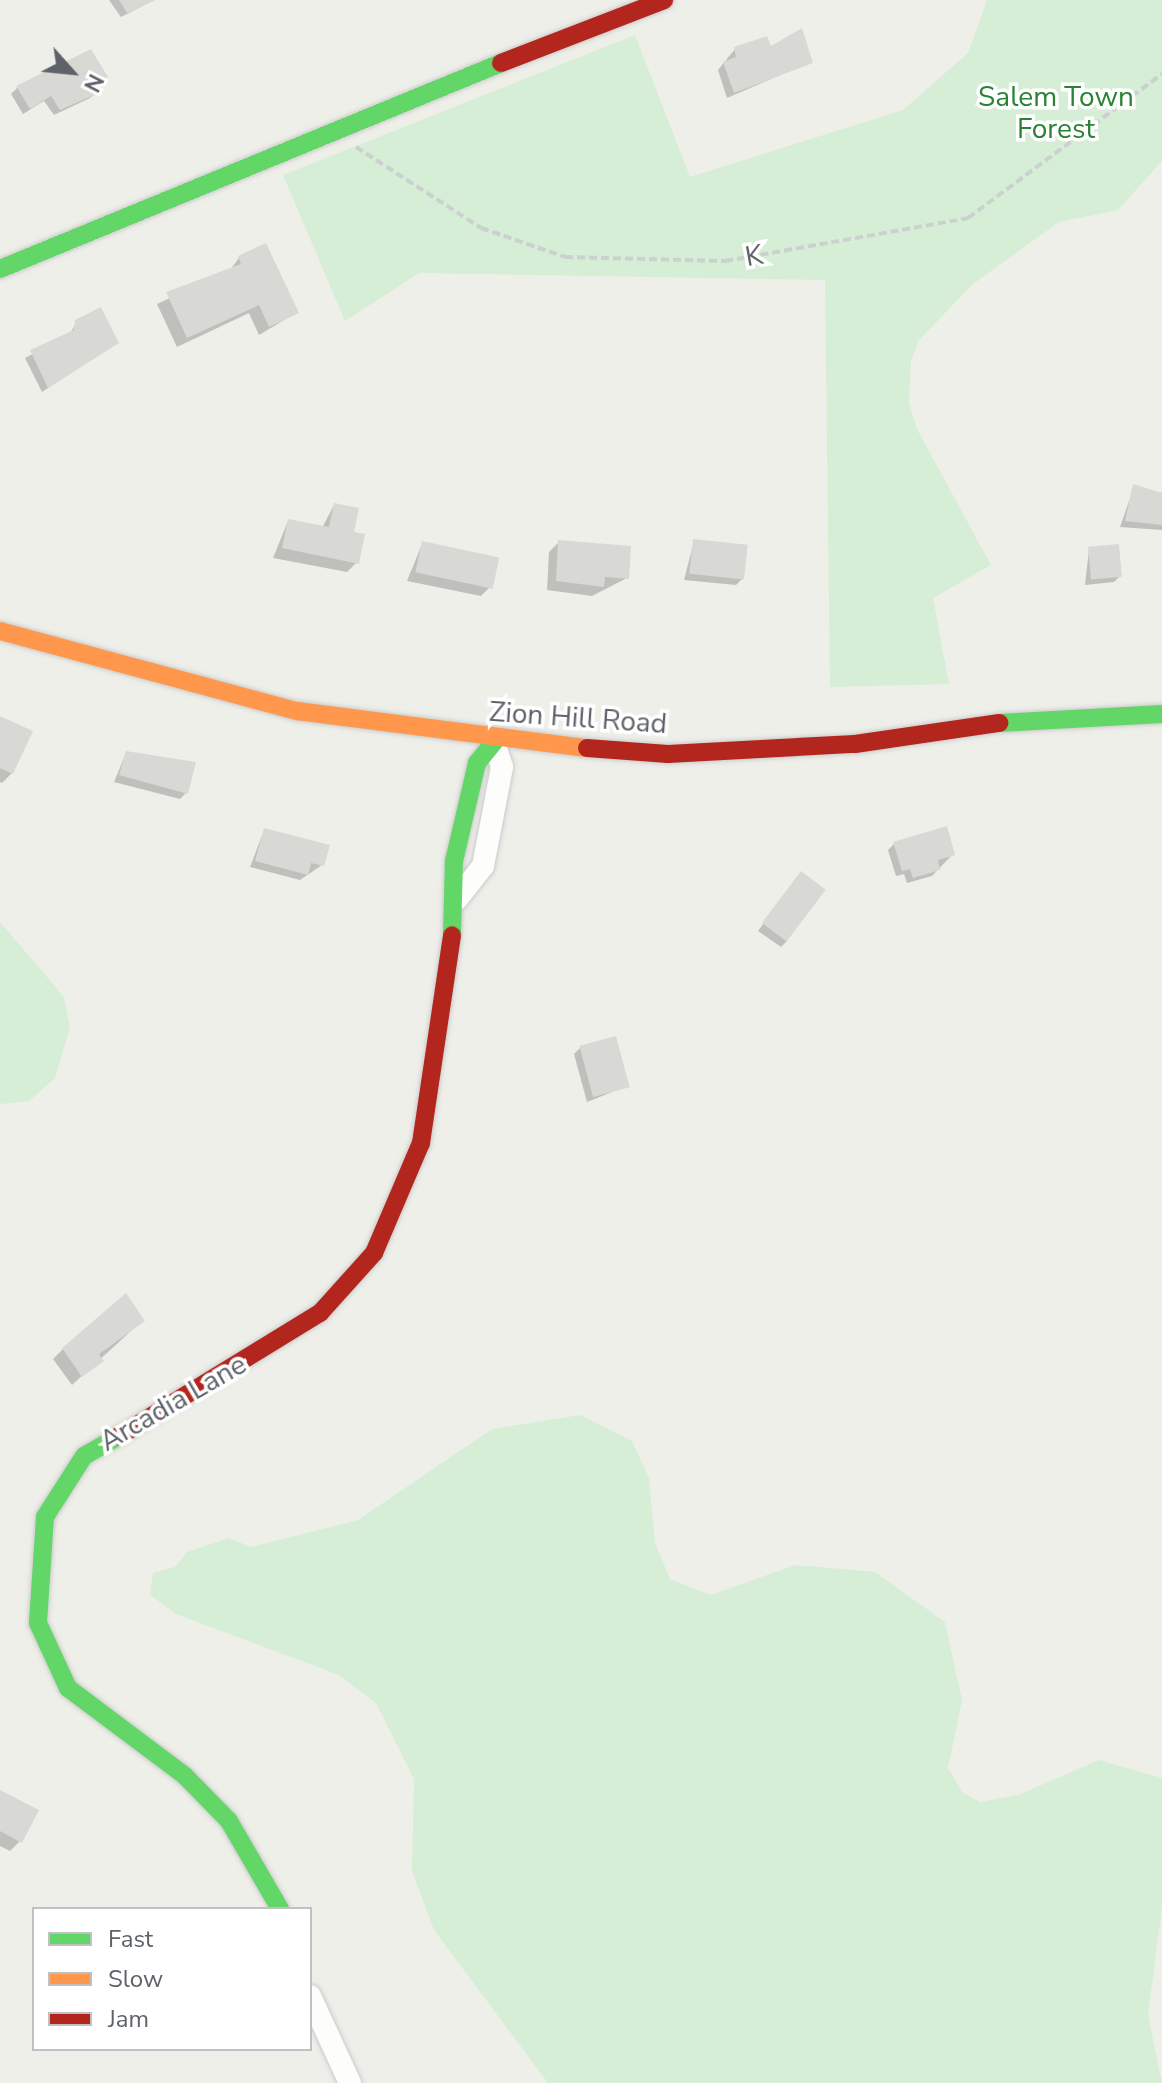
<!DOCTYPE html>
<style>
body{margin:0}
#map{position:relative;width:1162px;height:2083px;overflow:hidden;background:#efefea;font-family:"Nunito Sans",sans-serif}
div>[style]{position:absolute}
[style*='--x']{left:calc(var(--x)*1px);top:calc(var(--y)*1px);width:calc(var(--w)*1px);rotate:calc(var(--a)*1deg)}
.green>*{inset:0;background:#d6edd6}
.shadow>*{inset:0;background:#0003}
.building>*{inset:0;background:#d8d8d5;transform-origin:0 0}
.path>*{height:4px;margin-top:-2px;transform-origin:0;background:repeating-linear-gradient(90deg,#cbd1ce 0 8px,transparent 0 12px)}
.roads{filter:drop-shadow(0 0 2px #cbcccb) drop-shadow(0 0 2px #cbcccb)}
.street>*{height:22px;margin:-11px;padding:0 11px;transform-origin:11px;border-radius:11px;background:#fdfdfc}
.fast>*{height:18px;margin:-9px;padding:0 9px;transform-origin:9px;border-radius:9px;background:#63d668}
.slow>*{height:18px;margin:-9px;padding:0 9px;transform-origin:9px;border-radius:9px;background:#ff974d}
.jam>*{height:18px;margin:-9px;padding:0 9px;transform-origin:9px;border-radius:9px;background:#b3261e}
span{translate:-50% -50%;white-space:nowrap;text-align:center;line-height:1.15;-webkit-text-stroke:7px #fff;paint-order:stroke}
.park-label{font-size:28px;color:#2a8236}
.street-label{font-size:28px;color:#5e6269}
.legend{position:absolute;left:32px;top:1907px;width:280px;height:144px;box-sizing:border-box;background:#fff;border:2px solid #bfc0c3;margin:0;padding:10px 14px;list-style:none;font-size:24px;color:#5e6269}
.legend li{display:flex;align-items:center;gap:16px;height:40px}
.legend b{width:40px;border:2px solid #bfc0c3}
.north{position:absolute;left:32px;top:32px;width:80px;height:80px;-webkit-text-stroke:6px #fff;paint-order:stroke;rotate:117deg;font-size:22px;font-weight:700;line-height:32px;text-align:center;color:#5e6269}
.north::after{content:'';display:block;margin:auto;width:28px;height:36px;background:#5e6269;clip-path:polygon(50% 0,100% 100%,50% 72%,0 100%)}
</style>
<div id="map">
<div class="green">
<div style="clip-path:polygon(987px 0,1162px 0,1162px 161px,1118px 210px,1059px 222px,973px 284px,919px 340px,911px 361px,909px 403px,917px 429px,991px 565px,933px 598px,949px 684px,830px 687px,825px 280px,419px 273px,345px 321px,283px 175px,635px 35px,690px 177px,903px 110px,968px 53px)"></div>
<div style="clip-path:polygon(0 922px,64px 997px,70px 1027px,55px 1078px,29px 1101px,0 1104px)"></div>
<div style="clip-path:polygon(580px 1415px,632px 1441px,649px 1478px,655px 1543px,670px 1579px,710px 1595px,796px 1565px,875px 1572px,945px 1622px,962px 1700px,948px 1768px,962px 1792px,980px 1802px,1018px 1795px,1099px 1760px,1162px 1778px,1162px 1907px,1148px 2015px,1162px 2083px,548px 2083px,434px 1930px,412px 1871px,414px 1779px,376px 1703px,339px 1675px,176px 1614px,150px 1595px,153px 1573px,175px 1567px,187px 1552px,229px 1538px,251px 1547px,358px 1520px,492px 1429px)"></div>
</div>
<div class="shadow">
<div style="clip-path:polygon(109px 0,154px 0,121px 17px)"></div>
<div style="clip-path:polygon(735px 49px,770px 49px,810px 62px,727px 98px,718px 70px)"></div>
<div style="clip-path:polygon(90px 52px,97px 92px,90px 98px,54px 115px,44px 101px,23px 114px,11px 94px,17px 88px)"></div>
<div style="clip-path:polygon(239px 258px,296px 313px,259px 335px,249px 313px,177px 347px,157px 304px,230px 270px)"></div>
<div style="clip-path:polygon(77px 322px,117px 342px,42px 392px,25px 358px,69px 335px)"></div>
<div style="clip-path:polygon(1134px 487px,1162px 493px,1162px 530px,1120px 527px)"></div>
<div style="clip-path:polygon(334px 505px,352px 534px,357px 562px,347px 572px,273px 558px,288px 521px,322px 528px)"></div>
<div style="clip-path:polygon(694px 541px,742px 579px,736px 585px,684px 580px)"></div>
<div style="clip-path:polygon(559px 542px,627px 578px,592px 596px,547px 590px,549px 552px)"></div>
<div style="clip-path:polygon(422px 544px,491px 586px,481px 596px,407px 581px)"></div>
<div style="clip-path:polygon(1089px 549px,1120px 576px,1114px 582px,1085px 585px)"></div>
<div style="clip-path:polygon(0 718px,12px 773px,2px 783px,0 782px)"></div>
<div style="clip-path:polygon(126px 753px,186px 793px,180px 799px,114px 782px)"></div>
<div style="clip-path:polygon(264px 830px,322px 865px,300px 880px,250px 867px)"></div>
<div style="clip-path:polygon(894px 844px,953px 854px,932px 876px,907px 883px,904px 874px,896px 876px,888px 850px)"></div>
<div style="clip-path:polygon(795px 880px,787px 941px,781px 947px,758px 931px)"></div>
<div style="clip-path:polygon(580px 1048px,627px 1086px,587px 1102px,574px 1054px)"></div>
<div style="clip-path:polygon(143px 1320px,72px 1385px,53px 1359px,63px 1349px)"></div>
<div style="clip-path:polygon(0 1792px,20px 1841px,10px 1851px,0 1846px)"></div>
</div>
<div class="building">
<div style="clip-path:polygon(119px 0,156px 0,127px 13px)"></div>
<div style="clip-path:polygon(802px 28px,813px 63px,734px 93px,723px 62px,736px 57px,734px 47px,767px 36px,771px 46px)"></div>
<div style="clip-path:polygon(91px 49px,108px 77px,95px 86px,99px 93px,60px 110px,51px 96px,30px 109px,16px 86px)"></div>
<div style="clip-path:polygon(266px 243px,299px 313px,269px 327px,259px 305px,187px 338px,166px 292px,241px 264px,238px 256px)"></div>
<div style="clip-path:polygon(101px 307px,119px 343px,48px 388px,30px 350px,74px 330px,75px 320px)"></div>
<div style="clip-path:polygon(1133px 484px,1162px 493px,1162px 525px,1125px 521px)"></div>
<div style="clip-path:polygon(334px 503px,359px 508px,354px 532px,365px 534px,359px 564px,282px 548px,288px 519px,329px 527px)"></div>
<div style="left:693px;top:539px;width:55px;height:35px;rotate:6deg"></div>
<div style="clip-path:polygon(558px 540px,631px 546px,629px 579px,605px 577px,604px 587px,556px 581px)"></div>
<div style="left:422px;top:541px;width:79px;height:32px;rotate:12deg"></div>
<div style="left:1119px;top:544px;width:33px;height:31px;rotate:85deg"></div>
<div style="clip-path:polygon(0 716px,33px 731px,13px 774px,0 768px)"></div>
<div style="clip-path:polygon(126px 751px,196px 762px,188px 794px,119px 775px)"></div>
<div style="clip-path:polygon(947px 826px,955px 855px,938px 860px,940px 870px,913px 878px,910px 869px,902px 871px,893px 842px)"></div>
<div style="clip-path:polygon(264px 828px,330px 845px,324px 866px,311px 863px,308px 875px,255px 861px)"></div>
<div style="left:801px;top:871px;width:31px;height:65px;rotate:37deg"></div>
<div style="left:616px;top:1036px;width:53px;height:38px;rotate:75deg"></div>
<div style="clip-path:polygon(126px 1293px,145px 1321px,99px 1354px,104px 1361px,82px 1377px,62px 1348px)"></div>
<div style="clip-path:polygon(0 1790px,39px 1810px,22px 1843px,0 1831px)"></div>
</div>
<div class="path">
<div style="--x:356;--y:147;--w:149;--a:32.9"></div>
<div style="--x:481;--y:228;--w:89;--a:19"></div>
<div style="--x:565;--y:257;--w:160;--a:1.4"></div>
<div style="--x:725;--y:261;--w:247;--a:-10"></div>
<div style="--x:968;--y:218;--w:242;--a:-36.6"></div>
</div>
<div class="roads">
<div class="street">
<div style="--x:457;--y:899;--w:42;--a:-51.8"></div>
<div style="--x:483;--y:866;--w:101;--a:-79.1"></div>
<div style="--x:502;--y:767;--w:26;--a:-108"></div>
<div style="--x:310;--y:1996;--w:96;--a:65.3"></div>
</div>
<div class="fast">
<div style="--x:0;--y:269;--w:542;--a:-22.35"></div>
<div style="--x:999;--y:723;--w:163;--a:-3.2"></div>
<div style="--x:452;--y:935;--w:74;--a:-88.5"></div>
<div style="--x:454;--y:861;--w:101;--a:-76.8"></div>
<div style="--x:477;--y:763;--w:27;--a:-51"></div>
<div style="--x:119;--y:1436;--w:40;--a:150.3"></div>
<div style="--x:84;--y:1456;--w:72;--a:122.6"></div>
<div style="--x:45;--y:1517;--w:106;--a:93.8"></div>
<div style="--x:38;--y:1623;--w:72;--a:65.2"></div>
<div style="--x:68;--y:1688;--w:146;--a:36.9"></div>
<div style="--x:185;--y:1776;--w:63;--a:45.6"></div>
<div style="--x:229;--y:1821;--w:102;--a:59.9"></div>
</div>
<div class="slow">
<div style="--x:0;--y:631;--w:308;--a:15.1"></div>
<div style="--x:297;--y:711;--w:292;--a:7.3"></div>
</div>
<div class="jam">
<div style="--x:501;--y:63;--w:175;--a:-21.1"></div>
<div style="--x:587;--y:748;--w:81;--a:4.2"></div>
<div style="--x:668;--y:754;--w:187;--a:-3.1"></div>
<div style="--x:855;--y:744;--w:146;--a:-8.3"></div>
<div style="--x:119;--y:1436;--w:236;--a:-31.5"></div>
<div style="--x:320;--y:1313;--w:81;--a:-48"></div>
<div style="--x:374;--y:1253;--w:120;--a:-66.9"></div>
<div style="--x:421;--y:1143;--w:210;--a:-81.5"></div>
</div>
</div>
<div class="park-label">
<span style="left:1056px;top:113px">Salem Town<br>Forest</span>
</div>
<div class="street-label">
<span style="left:754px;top:256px;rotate:-10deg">K</span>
<span style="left:578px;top:718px;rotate:4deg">Zion Hill Road</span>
<span style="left:173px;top:1403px;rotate:-30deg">Arcadia Lane</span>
</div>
<ul class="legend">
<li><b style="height:10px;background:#63d668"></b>Fast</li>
<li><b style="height:10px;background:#ff974d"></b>Slow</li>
<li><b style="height:10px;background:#b3261e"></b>Jam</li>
</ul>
<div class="north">N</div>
</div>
